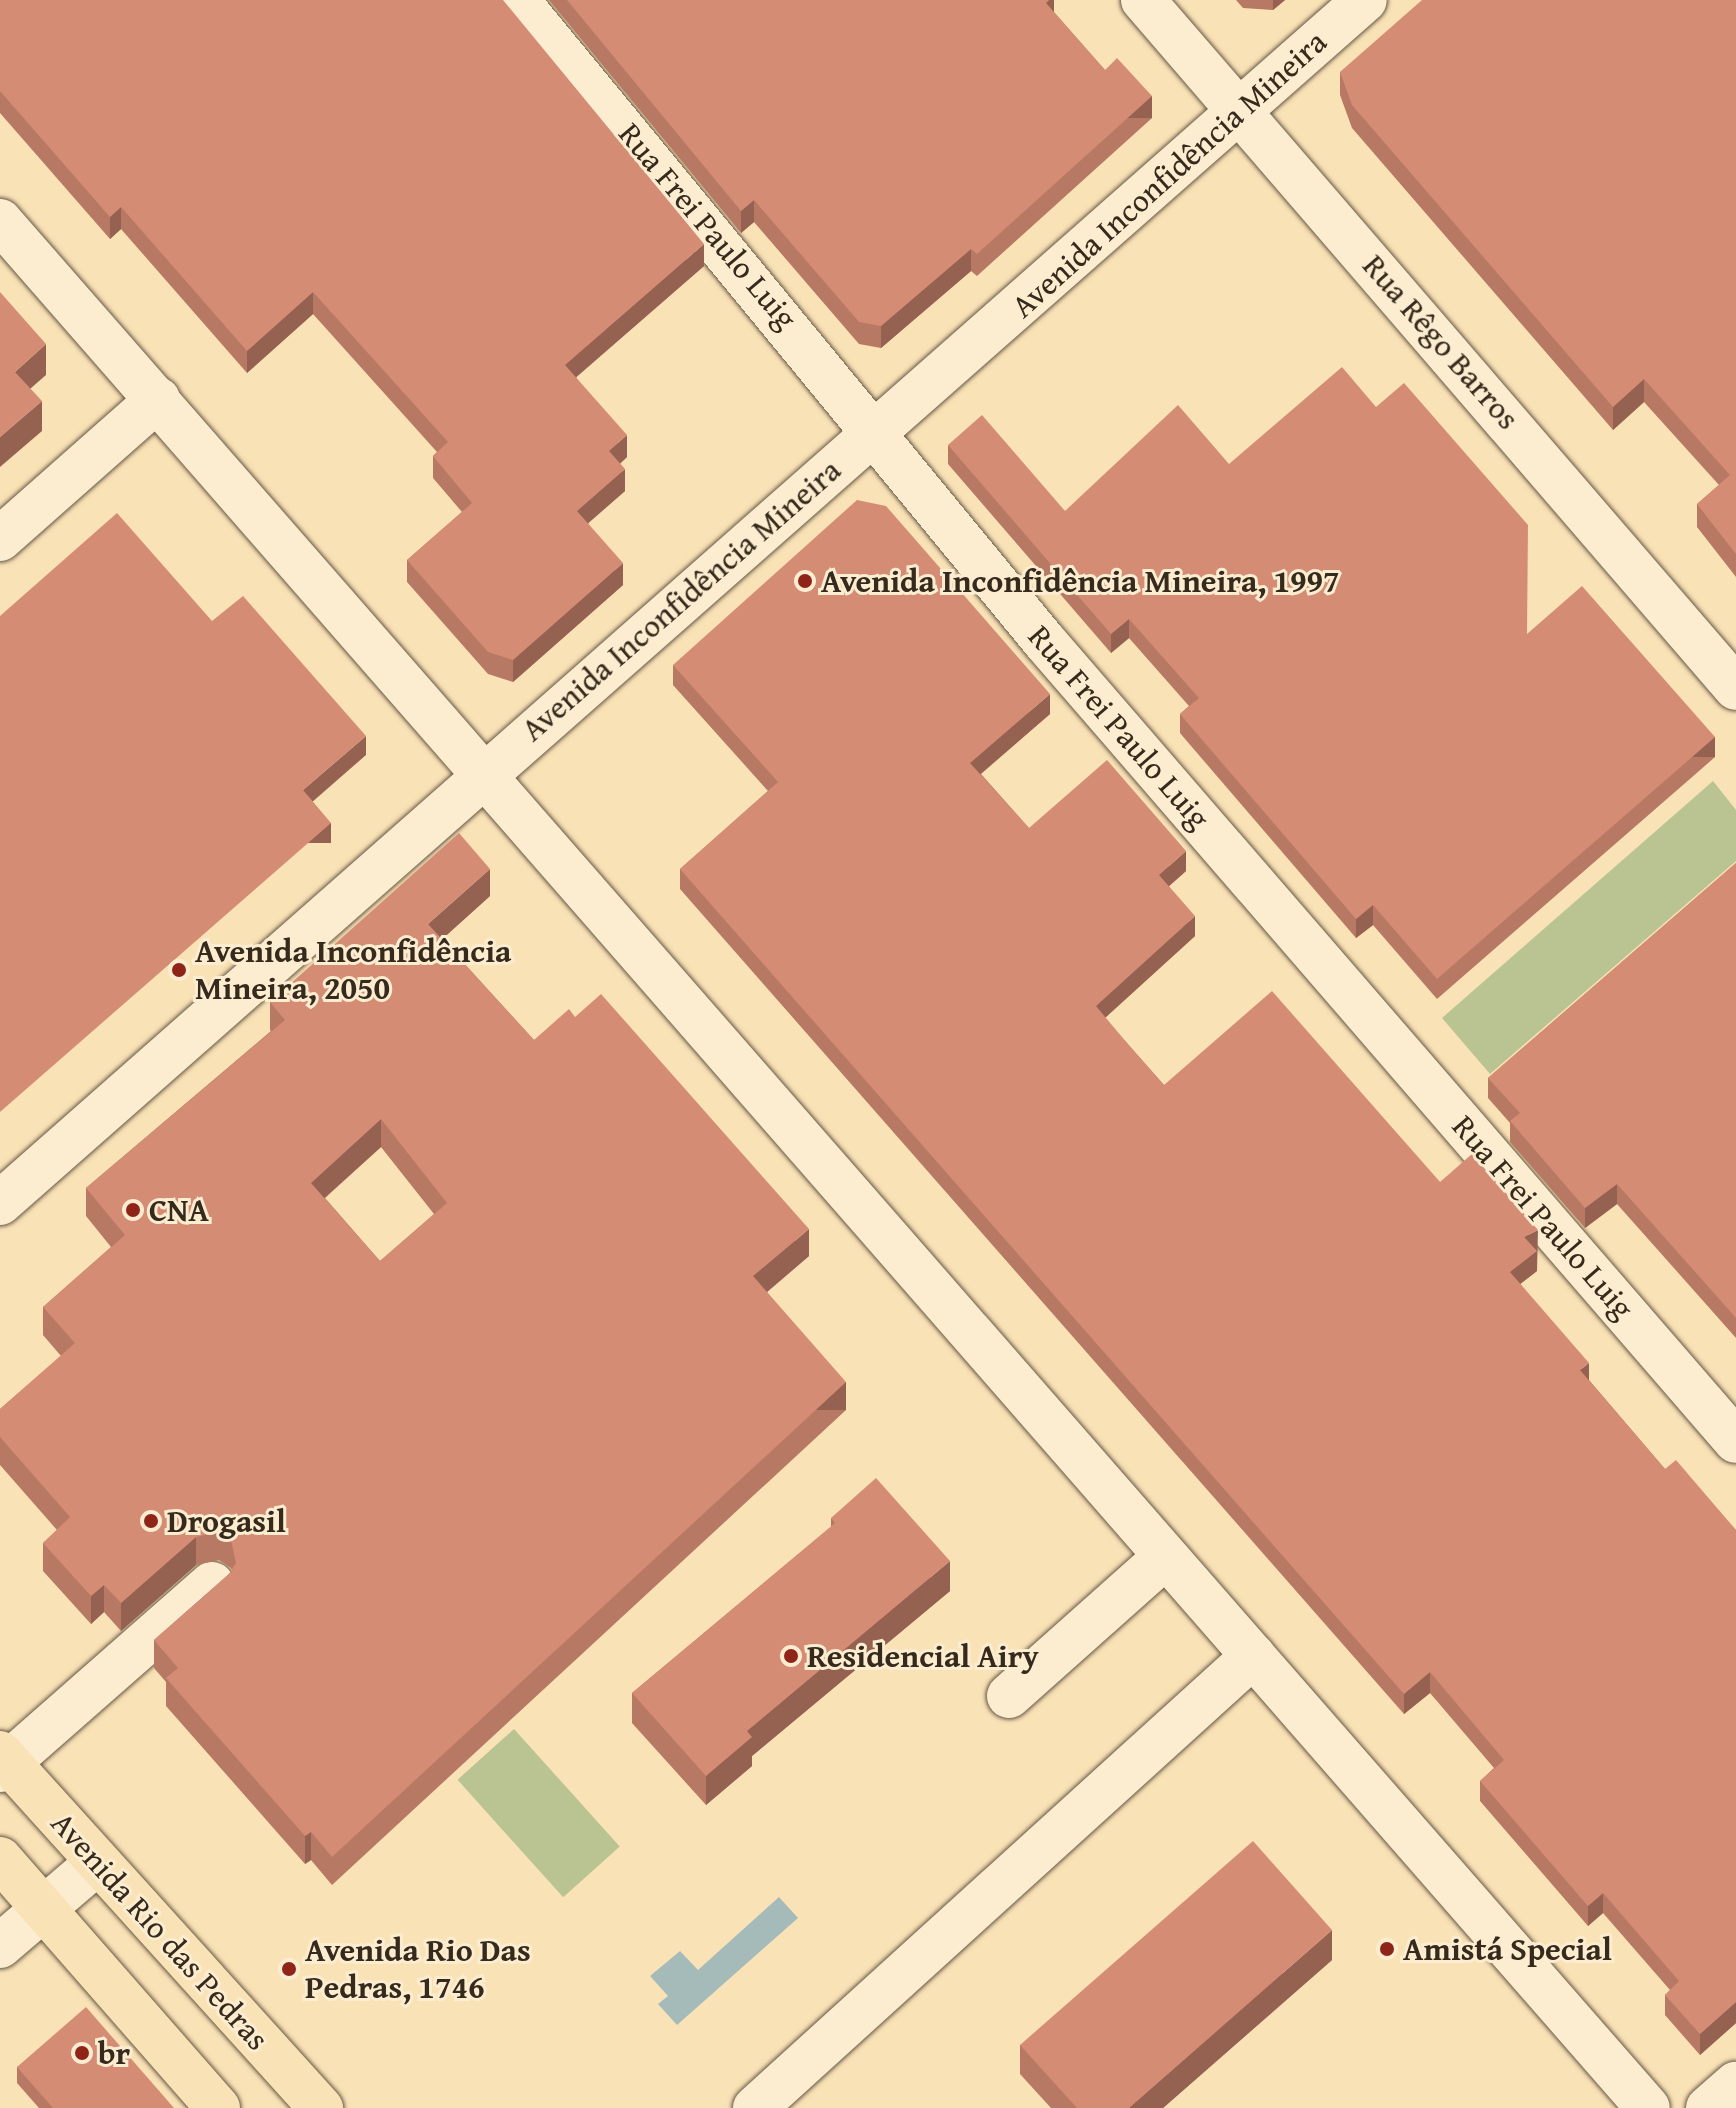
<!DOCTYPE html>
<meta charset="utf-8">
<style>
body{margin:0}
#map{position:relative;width:1736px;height:2108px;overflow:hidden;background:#fae2b7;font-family:"Gentium Book Plus",serif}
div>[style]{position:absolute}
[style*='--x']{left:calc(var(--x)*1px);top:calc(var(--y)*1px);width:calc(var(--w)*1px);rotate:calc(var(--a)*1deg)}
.green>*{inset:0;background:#b9c492;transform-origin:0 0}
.water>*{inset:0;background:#a4bbba}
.roads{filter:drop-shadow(0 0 2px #665843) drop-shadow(0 0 2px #665843)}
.minor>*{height:44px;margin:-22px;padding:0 22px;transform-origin:22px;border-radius:22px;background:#fcecd0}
.major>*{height:44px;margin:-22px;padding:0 22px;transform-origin:22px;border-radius:22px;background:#fae2b7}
.wall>*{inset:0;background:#b77864}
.shaded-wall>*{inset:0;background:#956251;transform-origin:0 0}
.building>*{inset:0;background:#d58c74}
.dots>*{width:22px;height:22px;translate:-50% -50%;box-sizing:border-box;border:4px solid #fcecd0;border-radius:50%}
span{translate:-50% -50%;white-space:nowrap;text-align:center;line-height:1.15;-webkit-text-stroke:6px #fcecd0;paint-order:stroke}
.street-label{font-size:32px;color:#352a1c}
.poi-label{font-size:32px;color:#352a1c;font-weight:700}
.left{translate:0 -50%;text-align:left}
</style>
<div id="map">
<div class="green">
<div style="clip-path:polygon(1713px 781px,1736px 810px,1736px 861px,1490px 1074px,1442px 1018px)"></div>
<div style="left:514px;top:1729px;width:158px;height:76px;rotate:48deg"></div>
</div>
<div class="water">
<div style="clip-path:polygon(779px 1897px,798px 1918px,677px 2025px,658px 2004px,668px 1996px,650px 1976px,680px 1951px,698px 1970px)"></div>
</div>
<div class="roads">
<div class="minor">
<div style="--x:517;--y:0;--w:831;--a:50.57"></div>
<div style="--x:1045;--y:642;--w:1056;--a:49.15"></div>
<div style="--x:1143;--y:0;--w:908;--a:49.24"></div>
<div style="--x:0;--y:221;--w:2505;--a:48.87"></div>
<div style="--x:0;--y:539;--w:211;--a:-41.5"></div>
<div style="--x:0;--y:1203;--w:1819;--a:-41.39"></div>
<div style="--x:1009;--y:1696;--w:209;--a:-41.7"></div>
<div style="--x:0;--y:1770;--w:282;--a:-41.3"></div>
<div style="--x:0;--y:1946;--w:128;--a:-40.6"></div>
<div style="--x:755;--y:2108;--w:673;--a:-42.23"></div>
<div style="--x:1708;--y:2108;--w:37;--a:-41"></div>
</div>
<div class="major">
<div style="--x:0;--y:1753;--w:479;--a:47.9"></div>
<div style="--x:0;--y:1859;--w:331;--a:48.8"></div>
</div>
</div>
<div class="wall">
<div style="clip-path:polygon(0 0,704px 266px,576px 377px,627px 457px,620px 464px,625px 491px,588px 523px,623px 585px,513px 682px,488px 674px,407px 582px,407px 560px,462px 512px,433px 478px,433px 456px,437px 452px,313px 314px,247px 373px,121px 229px,110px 239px,0 113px)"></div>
<div style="clip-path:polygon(549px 0,1054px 0,1054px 12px,1105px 70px,1152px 118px,977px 276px,971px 271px,881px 348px,859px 344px,754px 222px,741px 233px)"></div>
<div style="clip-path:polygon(1236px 0,1285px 0,1273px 10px,1243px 8px)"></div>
<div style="clip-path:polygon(1736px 0,1736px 577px,1697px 527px,1697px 504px,1719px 485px,1644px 402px,1613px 430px,1352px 128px,1340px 95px,1340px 72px)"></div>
<div style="clip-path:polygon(948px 445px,1065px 511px,1229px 464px,1527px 634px,1715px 757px,1437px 999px,1373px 925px,1356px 938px,1180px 733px,1180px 714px,1189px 706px,1129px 638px,1111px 653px,948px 464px)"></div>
<div style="clip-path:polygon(673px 665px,1050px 714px,981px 774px,1029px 828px,1186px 871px,1169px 886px,1195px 936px,1105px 1018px,1164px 1085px,1440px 1182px,1538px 1250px,1537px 1251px,1537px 1271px,1520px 1284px,1589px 1380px,1665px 1469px,1736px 1530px,1736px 2023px,1700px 2055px,1665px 2015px,1665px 1995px,1670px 1990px,1603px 1913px,1588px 1926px,1480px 1801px,1480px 1781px,1494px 1768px,1430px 1693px,1404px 1714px,680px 889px,680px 869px,768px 791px,673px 685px)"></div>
<div style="clip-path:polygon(1736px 863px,1736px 1338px,1617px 1204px,1585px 1228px,1510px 1142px,1510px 1123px,1488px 1098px,1488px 1078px)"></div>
<div style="clip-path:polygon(evenodd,490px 896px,442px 939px,534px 1040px,575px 1017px,809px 1256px,767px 1292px,846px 1410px,332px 1885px,311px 1860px,305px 1864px,166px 1706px,166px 1682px,154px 1668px,154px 1640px,229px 1574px,232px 1570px,231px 1568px,219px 1560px,196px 1565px,121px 1631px,104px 1612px,91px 1624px,43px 1571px,43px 1543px,57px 1530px,0 1465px,0 1409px,61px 1356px,43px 1335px,43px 1307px,111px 1247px,86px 1216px,86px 1188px,271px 1031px,270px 1030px,270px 1002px,490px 896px,381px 1147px,434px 1214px,380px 1261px,325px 1198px,381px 1147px)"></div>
<div style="clip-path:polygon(831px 1518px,950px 1591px,752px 1756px,752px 1766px,706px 1805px,632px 1723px,632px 1693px,831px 1527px)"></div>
<div style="clip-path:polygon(1332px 1960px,1163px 2108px,1051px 2108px,1020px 2074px,1020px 2045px)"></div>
<div style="clip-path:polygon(17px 2067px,174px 2108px,39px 2108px,17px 2083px)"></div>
</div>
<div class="shaded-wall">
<div style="clip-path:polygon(1049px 0,1054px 0,1054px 17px,1046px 3px)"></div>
<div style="clip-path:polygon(1273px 0,1285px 0,1273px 10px)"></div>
<div style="left:1152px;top:96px;width:22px;height:236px;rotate:90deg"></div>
<div style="clip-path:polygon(754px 200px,754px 222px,741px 233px,741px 211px)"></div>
<div style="clip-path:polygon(121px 207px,121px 229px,110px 239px,110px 217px)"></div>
<div style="clip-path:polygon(704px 244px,704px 266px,565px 387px,565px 365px)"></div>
<div style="clip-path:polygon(971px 249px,971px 271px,881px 348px,881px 326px)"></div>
<div style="clip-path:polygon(313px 292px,313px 314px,247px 373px,247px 351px)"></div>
<div style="clip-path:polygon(46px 344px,46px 375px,15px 402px,15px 372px)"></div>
<div style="clip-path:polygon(1644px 379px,1644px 402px,1613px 430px,1613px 407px)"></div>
<div style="clip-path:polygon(42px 401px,42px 431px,0 467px,0 437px)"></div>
<div style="clip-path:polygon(627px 435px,627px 457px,609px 473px,609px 451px)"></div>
<div style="clip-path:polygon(625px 469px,625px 491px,577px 533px,577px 511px)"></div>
<div style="clip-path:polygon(623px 563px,623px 585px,513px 682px,513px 660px)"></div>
<div style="clip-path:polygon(1129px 619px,1129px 638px,1111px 653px,1111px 634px)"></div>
<div style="clip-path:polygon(1050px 694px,1050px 714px,970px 783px,970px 763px)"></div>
<div style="clip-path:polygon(366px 736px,366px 755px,303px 810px,303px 790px)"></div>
<div style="left:1715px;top:737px;width:20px;height:369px;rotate:90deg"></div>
<div style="left:331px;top:823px;width:20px;height:439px;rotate:90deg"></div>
<div style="clip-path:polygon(1186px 851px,1186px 871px,1159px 895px,1159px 875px)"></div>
<div style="clip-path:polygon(490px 869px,490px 896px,428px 952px,428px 924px)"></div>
<div style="clip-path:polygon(1373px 905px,1373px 925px,1356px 938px,1356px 919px)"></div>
<div style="clip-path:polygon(1195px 916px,1195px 936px,1096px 1026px,1096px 1006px)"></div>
<div style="clip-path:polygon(381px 1119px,381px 1147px,311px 1210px,311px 1183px)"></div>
<div style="clip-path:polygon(1617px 1184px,1617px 1204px,1585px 1228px,1585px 1208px)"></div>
<div style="clip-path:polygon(809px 1229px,809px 1256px,753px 1304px,753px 1276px)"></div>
<div style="clip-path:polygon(1538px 1230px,1537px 1271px,1510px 1292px,1510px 1272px,1524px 1237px)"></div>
<div style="clip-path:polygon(1589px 1363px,1589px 1383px,1580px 1370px)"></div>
<div style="left:846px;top:1382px;width:28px;height:700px;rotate:90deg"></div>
<div style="clip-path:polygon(196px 1537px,196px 1565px,121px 1631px,121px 1603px)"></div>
<div style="clip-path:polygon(950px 1561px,950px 1591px,752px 1756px,752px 1766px,706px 1805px,706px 1776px,747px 1731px)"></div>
<div style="clip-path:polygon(104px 1585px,104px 1612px,91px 1624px,91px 1596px)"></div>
<div style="clip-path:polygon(1430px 1672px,1430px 1693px,1404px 1714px,1404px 1694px)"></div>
<div style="clip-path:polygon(311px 1832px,311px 1860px,305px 1864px,305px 1836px)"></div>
<div style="clip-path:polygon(1603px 1893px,1603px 1913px,1588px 1926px,1588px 1906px)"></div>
<div style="clip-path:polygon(1332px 1930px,1332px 1960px,1163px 2108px,1129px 2108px)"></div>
<div style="clip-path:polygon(1736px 2002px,1736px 2023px,1700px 2055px,1700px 2034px)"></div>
</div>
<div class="building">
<div style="clip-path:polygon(0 0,503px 0,704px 244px,565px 365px,627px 435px,609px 451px,625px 469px,577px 511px,623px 563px,513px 660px,488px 652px,407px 560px,472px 503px,433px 456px,448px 442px,313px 292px,247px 351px,121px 207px,110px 217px,0 91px)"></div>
<div style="clip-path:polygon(567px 0,1049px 0,1046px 3px,1105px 70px,1117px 58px,1152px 96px,977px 254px,971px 249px,881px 326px,859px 322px,754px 200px,741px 211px)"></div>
<div style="clip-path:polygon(1422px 0,1736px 0,1736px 554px,1697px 504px,1730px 475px,1644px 379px,1613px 407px,1352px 105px,1340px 72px)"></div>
<div style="clip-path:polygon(0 292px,46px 344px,15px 372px,42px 401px,0 437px)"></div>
<div style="clip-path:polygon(1342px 367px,1376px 407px,1404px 383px,1528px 525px,1527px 634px,1582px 586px,1715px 737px,1437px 979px,1373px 905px,1356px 919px,1180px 714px,1199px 698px,1129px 619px,1111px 634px,948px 445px,982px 415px,1065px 511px,1178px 405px,1229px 464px)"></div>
<div style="clip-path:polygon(857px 500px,886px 506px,1050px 694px,970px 763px,1029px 828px,1107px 760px,1186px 851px,1159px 875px,1195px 916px,1096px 1006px,1131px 1048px,1164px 1085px,1272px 991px,1440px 1182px,1472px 1154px,1538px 1230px,1524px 1237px,1537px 1251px,1510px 1272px,1589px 1363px,1580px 1370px,1665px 1469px,1676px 1460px,1736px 1530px,1736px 2002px,1700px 2034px,1665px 1995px,1679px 1981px,1603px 1893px,1588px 1906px,1480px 1781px,1504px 1760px,1430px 1672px,1404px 1694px,680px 869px,778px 782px,673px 665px)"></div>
<div style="clip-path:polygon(117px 513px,212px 621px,243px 596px,366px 736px,303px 790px,331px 823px,0 1112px,0 616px)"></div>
<div style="clip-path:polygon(evenodd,459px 833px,490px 869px,428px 924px,534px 1040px,569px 1009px,575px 1017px,601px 994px,809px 1229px,753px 1276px,846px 1382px,332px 1857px,311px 1832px,305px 1836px,166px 1678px,178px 1668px,154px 1640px,229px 1574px,236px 1563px,231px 1540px,219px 1532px,196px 1537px,121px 1603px,104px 1585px,91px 1596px,43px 1543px,70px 1517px,0 1437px,0 1409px,75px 1343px,43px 1307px,125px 1235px,86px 1188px,285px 1020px,270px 1002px,459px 833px,381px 1119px,447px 1203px,380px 1261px,311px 1183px,381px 1119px)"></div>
<div style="clip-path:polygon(1736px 863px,1736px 1318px,1617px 1184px,1585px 1208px,1510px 1121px,1520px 1113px,1488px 1078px)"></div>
<div style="clip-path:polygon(876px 1478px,950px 1561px,747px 1731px,752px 1737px,706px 1776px,632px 1693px,835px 1523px,831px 1518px)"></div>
<div style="clip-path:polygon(1253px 1841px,1332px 1930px,1129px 2108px,1077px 2108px,1020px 2045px)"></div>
<div style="clip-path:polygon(86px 2007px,174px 2108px,53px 2108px,17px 2067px)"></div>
</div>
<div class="dots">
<div style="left:805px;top:581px;background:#8f2418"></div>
<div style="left:179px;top:970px;background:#8f2418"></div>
<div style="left:133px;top:1210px;background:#8f2418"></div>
<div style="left:151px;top:1521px;background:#8f2418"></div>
<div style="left:791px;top:1656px;background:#8f2418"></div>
<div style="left:1387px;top:1949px;background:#8f2418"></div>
<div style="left:289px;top:1969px;background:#8f2418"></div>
<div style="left:82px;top:2053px;background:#8f2418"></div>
</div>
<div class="street-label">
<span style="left:1169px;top:174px;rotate:-42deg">Avenida Inconfidência Mineira</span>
<span style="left:708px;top:226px;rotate:50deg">Rua Frei Paulo Luig</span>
<span style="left:1441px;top:342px;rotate:49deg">Rua Rêgo Barros</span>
<span style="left:681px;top:600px;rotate:-41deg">Avenida Inconfidência Mineira</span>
<span style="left:1119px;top:727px;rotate:49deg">Rua Frei Paulo Luig</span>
<span style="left:1543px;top:1217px;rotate:49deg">Rua Frei Paulo Luig</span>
<span style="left:160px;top:1931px;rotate:48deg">Avenida Rio das Pedras</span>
</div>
<div class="poi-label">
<span class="left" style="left:821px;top:581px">Avenida Inconfidência Mineira, 1997</span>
<span class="left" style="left:195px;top:970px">Avenida Inconfidência<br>Mineira, 2050</span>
<span class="left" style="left:149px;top:1210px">CNA</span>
<span class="left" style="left:167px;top:1521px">Drogasil</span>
<span class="left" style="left:807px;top:1656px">Residencial Airy</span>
<span class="left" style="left:1403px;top:1949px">Amistá Special</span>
<span class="left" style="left:305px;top:1969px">Avenida Rio Das<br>Pedras, 1746</span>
<span class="left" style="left:98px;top:2053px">br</span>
</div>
</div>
